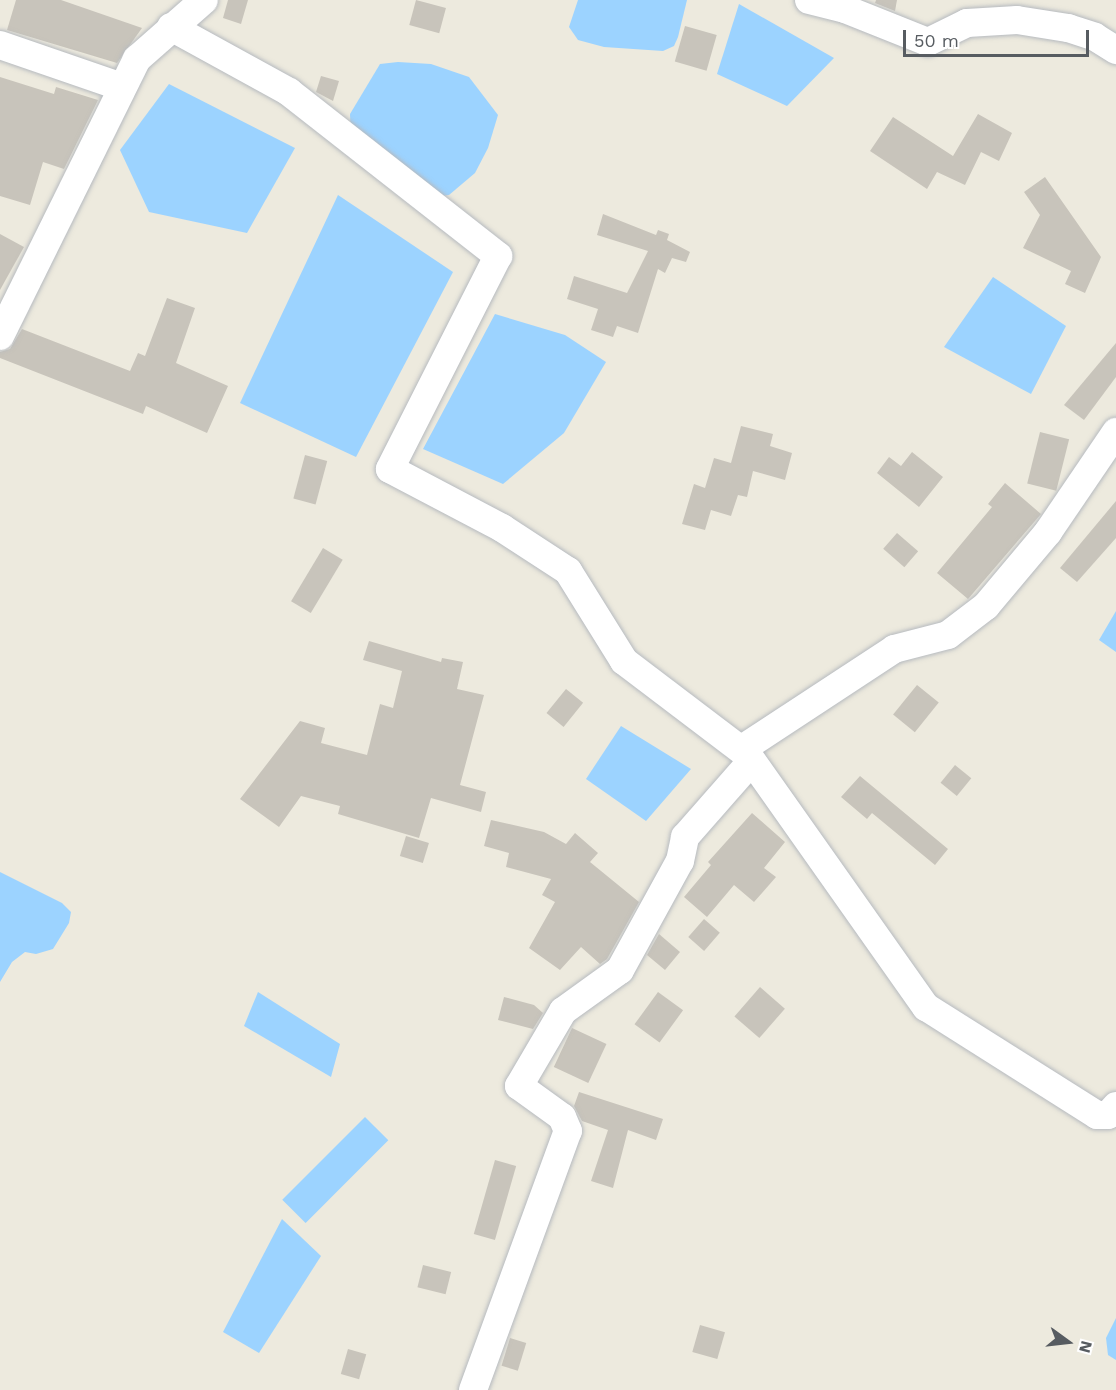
<!DOCTYPE html>
<style>
body{margin:0}
#map{position:relative;width:1116px;height:1390px;overflow:hidden;background:#edeade;font-family:"Work Sans",sans-serif}
div>[style]{position:absolute}
[style*='--x']{left:calc(var(--x)*1px);top:calc(var(--y)*1px);width:calc(var(--w)*1px);rotate:calc(var(--a)*1deg)}
.water>*{inset:0;background:#9cd3ff;transform-origin:0 0}
.building>*{inset:0;background:#c8c4bb;transform-origin:0 0}
.roads{filter:drop-shadow(0 0 2px #b6babf) drop-shadow(0 0 2px #b6babf)}
.minor>*{height:28px;margin:-14px;padding:0 14px;transform-origin:14px;border-radius:14px;background:#fff}
span{translate:-50% -50%;white-space:nowrap;text-align:center;line-height:1.15;-webkit-text-stroke:4.5px #fff;paint-order:stroke}
.north{position:absolute;left:1038px;top:1312px;width:60px;height:60px;-webkit-text-stroke:4px #fff;paint-order:stroke;rotate:105deg;font-size:16px;font-weight:700;line-height:24px;text-align:center;color:#575c61}
.north::after{content:'';display:block;margin:auto;width:21px;height:27px;background:#575c61;clip-path:polygon(50% 0,100% 100%,50% 72%,0 100%)}
.scale{position:absolute;left:903px;top:30px;width:186px;height:27px;box-sizing:border-box;border:3px solid #575c61;border-top:0;padding-left:8px;font-size:18px;line-height:21px;white-space:nowrap;color:#575c61;-webkit-text-stroke:4px #fff;paint-order:stroke}
</style>
<div id="map">
<div class="water">
<div style="clip-path:polygon(578px 0,687px 0,678px 37px,674px 46px,663px 51px,604px 47px,578px 40px,569px 27px)"></div>
<div style="clip-path:polygon(739px 4px,834px 58px,787px 106px,717px 74px)"></div>
<div style="clip-path:polygon(398px 62px,431px 64px,469px 77px,498px 115px,488px 148px,475px 173px,449px 195px,441px 196px,351px 137px,350px 114px,380px 64px)"></div>
<div style="clip-path:polygon(169px 84px,295px 148px,247px 233px,149px 212px,120px 150px)"></div>
<div style="clip-path:polygon(338px 195px,453px 272px,356px 457px,240px 403px)"></div>
<div style="clip-path:polygon(993px 277px,1066px 326px,1031px 394px,944px 347px)"></div>
<div style="clip-path:polygon(495px 314px,565px 335px,606px 362px,564px 433px,503px 484px,423px 449px)"></div>
<div style="clip-path:polygon(1116px 611px,1116px 652px,1099px 640px)"></div>
<div style="clip-path:polygon(621px 726px,691px 769px,646px 821px,586px 779px)"></div>
<div style="clip-path:polygon(0 872px,62px 903px,71px 912px,69px 923px,53px 949px,36px 954px,25px 952px,12px 962px,0 982px)"></div>
<div style="clip-path:polygon(258px 992px,340px 1044px,331px 1077px,244px 1026px)"></div>
<div style="left:365px;top:1117px;width:33px;height:117px;rotate:45deg"></div>
<div style="clip-path:polygon(282px 1219px,321px 1256px,259px 1353px,223px 1332px)"></div>
<div style="clip-path:polygon(1116px 1318px,1116px 1360px,1108px 1355px,1106px 1338px)"></div>
</div>
<div class="building">
<div style="clip-path:polygon(16px 0,61px 0,142px 28px,117px 63px,7px 30px)"></div>
<div style="clip-path:polygon(228px 0,248px 0,241px 24px,223px 18px)"></div>
<div style="left:416px;top:0;width:31px;height:26px;rotate:15deg"></div>
<div style="clip-path:polygon(876px 0,897px 0,895px 11px,875px 3px)"></div>
<div style="left:685px;top:26px;width:33px;height:37px;rotate:16deg"></div>
<div style="clip-path:polygon(321px 76px,339px 81px,333px 101px,316px 92px)"></div>
<div style="clip-path:polygon(0 77px,54px 94px,56px 87px,98px 100px,64px 169px,43px 162px,30px 205px,0 196px)"></div>
<div style="clip-path:polygon(978px 114px,1012px 133px,999px 161px,981px 152px,965px 185px,937px 172px,927px 189px,870px 151px,893px 117px,953px 156px)"></div>
<div style="clip-path:polygon(1045px 177px,1101px 257px,1085px 293px,1065px 284px,1071px 271px,1023px 248px,1040px 215px,1024px 192px)"></div>
<div style="clip-path:polygon(603px 214px,656px 235px,658px 230px,669px 234px,667px 240px,690px 252px,686px 262px,672px 258px,665px 273px,658px 269px,638px 333px,617px 326px,613px 337px,591px 330px,598px 309px,567px 299px,574px 276px,627px 293px,648px 251px,597px 235px)"></div>
<div style="clip-path:polygon(0 234px,24px 247px,0 290px)"></div>
<div style="clip-path:polygon(167px 298px,195px 308px,176px 363px,228px 386px,207px 433px,146px 406px,143px 414px,0 358px,0 352px,10px 349px,22px 329px,130px 371px,138px 353px,145px 356px)"></div>
<div style="clip-path:polygon(1116px 343px,1116px 377px,1084px 420px,1064px 405px)"></div>
<div style="clip-path:polygon(741px 426px,773px 434px,770px 446px,792px 453px,785px 480px,753px 471px,747px 497px,738px 495px,731px 516px,711px 510px,705px 530px,682px 524px,694px 484px,705px 488px,714px 458px,731px 463px)"></div>
<div style="left:1040px;top:432px;width:30px;height:53px;rotate:14deg"></div>
<div style="clip-path:polygon(912px 452px,943px 477px,919px 507px,877px 473px,889px 457px,901px 466px)"></div>
<div style="left:305px;top:455px;width:23px;height:45px;rotate:15deg"></div>
<div style="clip-path:polygon(1005px 483px,1041px 514px,968px 599px,937px 573px,992px 507px,988px 504px)"></div>
<div style="clip-path:polygon(1116px 501px,1116px 538px,1077px 582px,1060px 568px)"></div>
<div style="left:897px;top:533px;width:28px;height:21px;rotate:41deg"></div>
<div style="left:323px;top:548px;width:23px;height:62px;rotate:31deg"></div>
<div style="clip-path:polygon(369px 641px,441px 662px,442px 658px,463px 662px,457px 689px,484px 695px,460px 785px,486px 792px,481px 812px,431px 798px,419px 838px,338px 814px,340px 806px,301px 796px,279px 827px,240px 799px,300px 721px,325px 728px,321px 743px,367px 755px,380px 704px,393px 708px,402px 671px,363px 660px)"></div>
<div style="left:917px;top:685px;width:28px;height:38px;rotate:39deg"></div>
<div style="left:566px;top:689px;width:22px;height:31px;rotate:39deg"></div>
<div style="left:955px;top:765px;width:21px;height:23px;rotate:39deg"></div>
<div style="clip-path:polygon(860px 776px,948px 849px,935px 865px,872px 813px,867px 819px,841px 797px)"></div>
<div style="clip-path:polygon(752px 813px,785px 842px,764px 868px,776px 877px,754px 902px,734px 885px,707px 917px,684px 897px,711px 865px,708px 862px)"></div>
<div style="clip-path:polygon(491px 820px,544px 832px,566px 844px,575px 833px,598px 853px,590px 862px,639px 902px,607px 959px,600px 964px,581px 947px,560px 970px,529px 948px,555px 902px,542px 895px,551px 879px,506px 867px,509px 853px,484px 846px)"></div>
<div style="left:406px;top:836px;width:24px;height:21px;rotate:17deg"></div>
<div style="left:704px;top:919px;width:21px;height:24px;rotate:41deg"></div>
<div style="clip-path:polygon(659px 934px,680px 952px,665px 970px,647px 955px)"></div>
<div style="left:760px;top:987px;width:33px;height:39px;rotate:41deg"></div>
<div style="left:658px;top:992px;width:31px;height:40px;rotate:36deg"></div>
<div style="clip-path:polygon(504px 997px,534px 1005px,543px 1013px,533px 1029px,498px 1020px)"></div>
<div style="left:572px;top:1028px;width:38px;height:43px;rotate:25deg"></div>
<div style="clip-path:polygon(579px 1092px,663px 1119px,656px 1140px,628px 1130px,613px 1188px,591px 1181px,608px 1130px,582px 1121px,574px 1106px)"></div>
<div style="left:495px;top:1160px;width:22px;height:77px;rotate:16deg"></div>
<div style="left:423px;top:1265px;width:29px;height:23px;rotate:14deg"></div>
<div style="left:700px;top:1325px;width:26px;height:28px;rotate:16deg"></div>
<div style="left:510px;top:1338px;width:17px;height:29px;rotate:17deg"></div>
<div style="left:348px;top:1349px;width:19px;height:26px;rotate:16deg"></div>
</div>
<div class="roads">
<div class="minor">
<div style="--x:809;--y:0;--w:37;--a:14"></div>
<div style="--x:845;--y:9;--w:89;--a:21.7"></div>
<div style="--x:928;--y:42;--w:43;--a:-26"></div>
<div style="--x:967;--y:23;--w:50;--a:-3.4"></div>
<div style="--x:1017;--y:20;--w:52;--a:8.9"></div>
<div style="--x:1068;--y:28;--w:28;--a:18"></div>
<div style="--x:1095;--y:37;--w:25;--a:32"></div>
<div style="--x:171;--y:27;--w:135;--a:28.8"></div>
<div style="--x:289;--y:92;--w:266;--a:38.1"></div>
<div style="--x:498;--y:256;--w:239;--a:116.9"></div>
<div style="--x:390;--y:469;--w:127;--a:27.8"></div>
<div style="--x:502;--y:528;--w:79;--a:33.1"></div>
<div style="--x:568;--y:571;--w:106;--a:58.1"></div>
<div style="--x:624;--y:661;--w:156;--a:37.2"></div>
<div style="--x:748;--y:755;--w:309;--a:54.8"></div>
<div style="--x:926;--y:1007;--w:202;--a:32.3"></div>
<div style="--x:1097;--y:1115;--w:11;--a:0"></div>
<div style="--x:1108;--y:1115;--w:12;--a:-48"></div>
<div style="--x:0;--y:45;--w:129;--a:19"></div>
<div style="--x:0;--y:336;--w:309;--a:-63.7"></div>
<div style="--x:137;--y:59;--w:89;--a:-41.4"></div>
<div style="--x:742;--y:749;--w:182;--a:-33.3"></div>
<div style="--x:894;--y:649;--w:56;--a:-14.5"></div>
<div style="--x:948;--y:635;--w:48;--a:-37.3"></div>
<div style="--x:986;--y:606;--w:97;--a:-50"></div>
<div style="--x:1048;--y:532;--w:121;--a:-55.8"></div>
<div style="--x:473;--y:1390;--w:276;--a:-69.9"></div>
<div style="--x:568;--y:1131;--w:15;--a:-113"></div>
<div style="--x:562;--y:1117;--w:53;--a:-144.2"></div>
<div style="--x:519;--y:1086;--w:87;--a:-59.6"></div>
<div style="--x:563;--y:1011;--w:70;--a:-35.7"></div>
<div style="--x:620;--y:970;--w:124;--a:-61.2"></div>
<div style="--x:680;--y:861;--w:25;--a:-78"></div>
<div style="--x:685;--y:837;--w:100;--a:-48.7"></div>
</div>
</div>
<div class="north">N</div>
<div class="scale">50 m</div>
</div>
